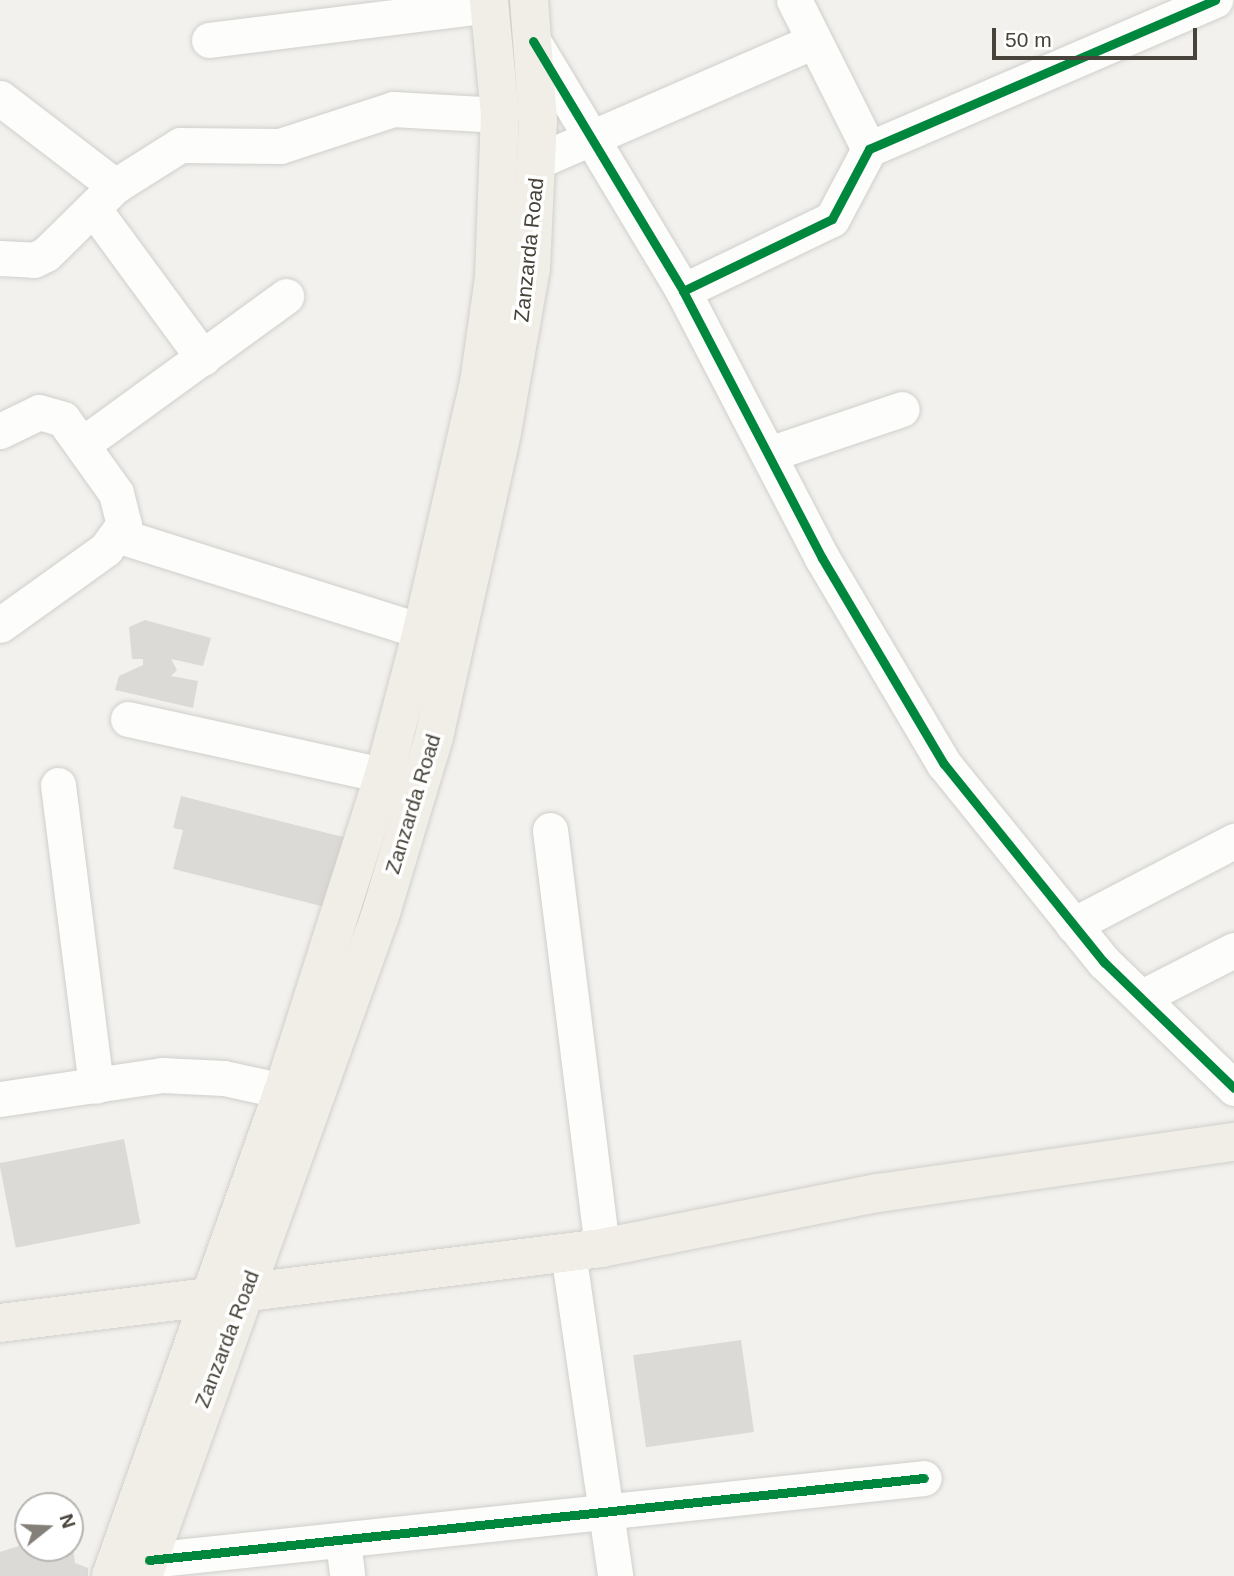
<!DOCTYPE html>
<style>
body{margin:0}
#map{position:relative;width:1234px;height:1576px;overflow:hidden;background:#f2f1ee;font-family:Arial,sans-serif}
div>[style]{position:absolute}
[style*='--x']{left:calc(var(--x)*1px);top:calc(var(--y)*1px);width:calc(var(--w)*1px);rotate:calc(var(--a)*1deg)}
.building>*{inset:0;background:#dbdad6;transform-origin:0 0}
.roads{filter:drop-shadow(0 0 2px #d0cfcb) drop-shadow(0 0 2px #d0cfcb)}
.minor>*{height:35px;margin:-17.5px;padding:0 17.5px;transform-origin:17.5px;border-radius:17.5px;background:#fdfdfc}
.major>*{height:38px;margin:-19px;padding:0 19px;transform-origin:19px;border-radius:19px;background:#f0eee6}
.cycleway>*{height:9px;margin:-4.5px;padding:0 4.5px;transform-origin:4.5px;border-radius:4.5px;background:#00873e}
span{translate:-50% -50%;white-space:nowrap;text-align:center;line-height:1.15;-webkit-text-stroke:7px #fff;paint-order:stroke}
.street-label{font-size:21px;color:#48433a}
.north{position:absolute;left:14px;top:1492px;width:70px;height:70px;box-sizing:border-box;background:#fff;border:2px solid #b6b4b0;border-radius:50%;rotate:72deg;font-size:19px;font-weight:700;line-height:28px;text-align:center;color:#48433a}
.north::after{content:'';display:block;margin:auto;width:24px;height:32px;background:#848079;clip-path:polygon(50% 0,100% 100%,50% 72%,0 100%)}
.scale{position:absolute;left:992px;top:28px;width:205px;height:32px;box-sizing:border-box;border:4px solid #48433a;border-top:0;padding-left:9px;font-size:21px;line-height:24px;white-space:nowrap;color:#48433a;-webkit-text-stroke:5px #fff;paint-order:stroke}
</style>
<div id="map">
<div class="building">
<div style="clip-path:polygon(145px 620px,211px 638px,203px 666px,171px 659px,177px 670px,171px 676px,198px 681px,193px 708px,115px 690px,119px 676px,143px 665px,143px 659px,132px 659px,129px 627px)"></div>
<div style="clip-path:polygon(181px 796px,351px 839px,333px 909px,173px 869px,183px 830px,173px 828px)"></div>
<div style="left:124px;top:1139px;width:86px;height:127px;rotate:79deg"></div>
<div style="left:741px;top:1340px;width:93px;height:109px;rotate:82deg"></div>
<div style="clip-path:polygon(71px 1532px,75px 1563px,88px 1568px,88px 1576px,0 1576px,0 1552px,28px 1543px,28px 1548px,70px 1548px)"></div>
</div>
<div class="roads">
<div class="minor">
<div style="--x:794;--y:0;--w:167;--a:63.3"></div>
<div style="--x:209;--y:40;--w:283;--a:-7.1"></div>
<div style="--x:533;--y:41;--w:292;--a:59"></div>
<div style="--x:683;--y:291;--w:301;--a:62.5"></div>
<div style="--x:822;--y:558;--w:239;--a:59.4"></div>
<div style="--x:944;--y:764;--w:255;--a:51.1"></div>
<div style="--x:1104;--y:962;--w:181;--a:44.1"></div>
<div style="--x:0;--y:98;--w:145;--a:37.4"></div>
<div style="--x:538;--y:161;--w:301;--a:-23.5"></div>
<div style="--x:93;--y:208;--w:186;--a:53.7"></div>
<div style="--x:0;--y:258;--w:34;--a:3"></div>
<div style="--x:34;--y:260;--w:13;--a:-27"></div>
<div style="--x:46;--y:254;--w:97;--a:-44.6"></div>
<div style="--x:115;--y:186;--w:77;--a:-32.2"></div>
<div style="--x:180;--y:145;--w:100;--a:0.6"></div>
<div style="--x:280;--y:146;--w:119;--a:-18.1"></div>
<div style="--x:393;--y:109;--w:107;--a:3.2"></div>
<div style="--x:683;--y:291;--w:165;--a:-25.8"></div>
<div style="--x:832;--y:219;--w:79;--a:-62.1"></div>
<div style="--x:869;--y:149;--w:377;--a:-23.3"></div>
<div style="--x:0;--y:431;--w:43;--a:-26"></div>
<div style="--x:39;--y:412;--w:25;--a:16"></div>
<div style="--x:63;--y:419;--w:91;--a:54.4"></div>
<div style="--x:116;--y:493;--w:32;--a:76"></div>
<div style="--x:124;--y:524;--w:31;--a:126"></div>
<div style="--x:106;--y:549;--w:130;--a:144.4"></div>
<div style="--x:84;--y:443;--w:250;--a:-36"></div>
<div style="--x:769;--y:454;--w:140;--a:-18.7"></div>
<div style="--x:120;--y:536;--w:317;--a:17.5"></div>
<div style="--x:128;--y:719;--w:290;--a:12.4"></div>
<div style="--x:58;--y:785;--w:303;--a:82.8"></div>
<div style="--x:550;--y:830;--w:421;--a:82.9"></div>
<div style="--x:1073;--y:925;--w:182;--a:-27.6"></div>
<div style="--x:1142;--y:997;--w:103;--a:-27.1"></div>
<div style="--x:0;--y:1099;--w:164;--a:-8.4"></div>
<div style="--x:162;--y:1075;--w:62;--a:2.8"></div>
<div style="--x:224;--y:1078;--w:60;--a:12.4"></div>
<div style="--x:568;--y:1252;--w:327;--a:81.7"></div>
<div style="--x:343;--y:1541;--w:35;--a:83"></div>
<div style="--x:149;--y:1560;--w:779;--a:-6.04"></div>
</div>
<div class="major">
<div style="--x:0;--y:1323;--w:607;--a:-7.1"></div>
<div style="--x:602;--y:1248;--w:281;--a:-11.3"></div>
<div style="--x:878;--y:1193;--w:360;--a:-8.2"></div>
<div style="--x:111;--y:1576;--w:515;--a:-70.47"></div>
<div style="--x:283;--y:1091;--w:332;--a:-72.3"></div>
<div style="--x:384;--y:775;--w:149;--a:-75.2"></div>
<div style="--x:422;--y:631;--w:254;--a:-77.1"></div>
<div style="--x:479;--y:383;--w:107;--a:-81.9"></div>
<div style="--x:494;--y:277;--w:162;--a:-87.9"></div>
<div style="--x:500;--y:115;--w:116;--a:-95.5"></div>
<div style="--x:143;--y:1576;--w:701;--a:-70.25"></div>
<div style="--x:380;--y:916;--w:187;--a:-73.2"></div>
<div style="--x:434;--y:737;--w:312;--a:-77.4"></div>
<div style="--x:502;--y:432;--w:167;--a:-80"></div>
<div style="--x:531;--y:268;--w:148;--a:-87.3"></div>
<div style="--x:538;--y:120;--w:120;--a:-94.3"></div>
</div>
</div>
<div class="cycleway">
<div style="--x:533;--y:41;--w:292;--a:59"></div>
<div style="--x:683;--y:291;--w:301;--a:62.5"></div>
<div style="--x:822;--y:558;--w:239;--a:59.4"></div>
<div style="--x:944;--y:764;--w:255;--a:51.1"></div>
<div style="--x:1104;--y:962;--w:181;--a:44.1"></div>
<div style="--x:683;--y:291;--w:165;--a:-25.8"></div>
<div style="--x:832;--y:219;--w:79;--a:-62.1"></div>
<div style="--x:869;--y:149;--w:377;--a:-23.3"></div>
<div style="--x:149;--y:1560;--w:779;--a:-6.04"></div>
</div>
<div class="street-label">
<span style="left:529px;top:250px;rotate:-84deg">Zanzarda Road</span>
<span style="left:413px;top:804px;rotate:-73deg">Zanzarda Road</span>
<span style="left:227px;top:1339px;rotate:-69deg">Zanzarda Road</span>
</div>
<div class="north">N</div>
<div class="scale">50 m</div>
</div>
